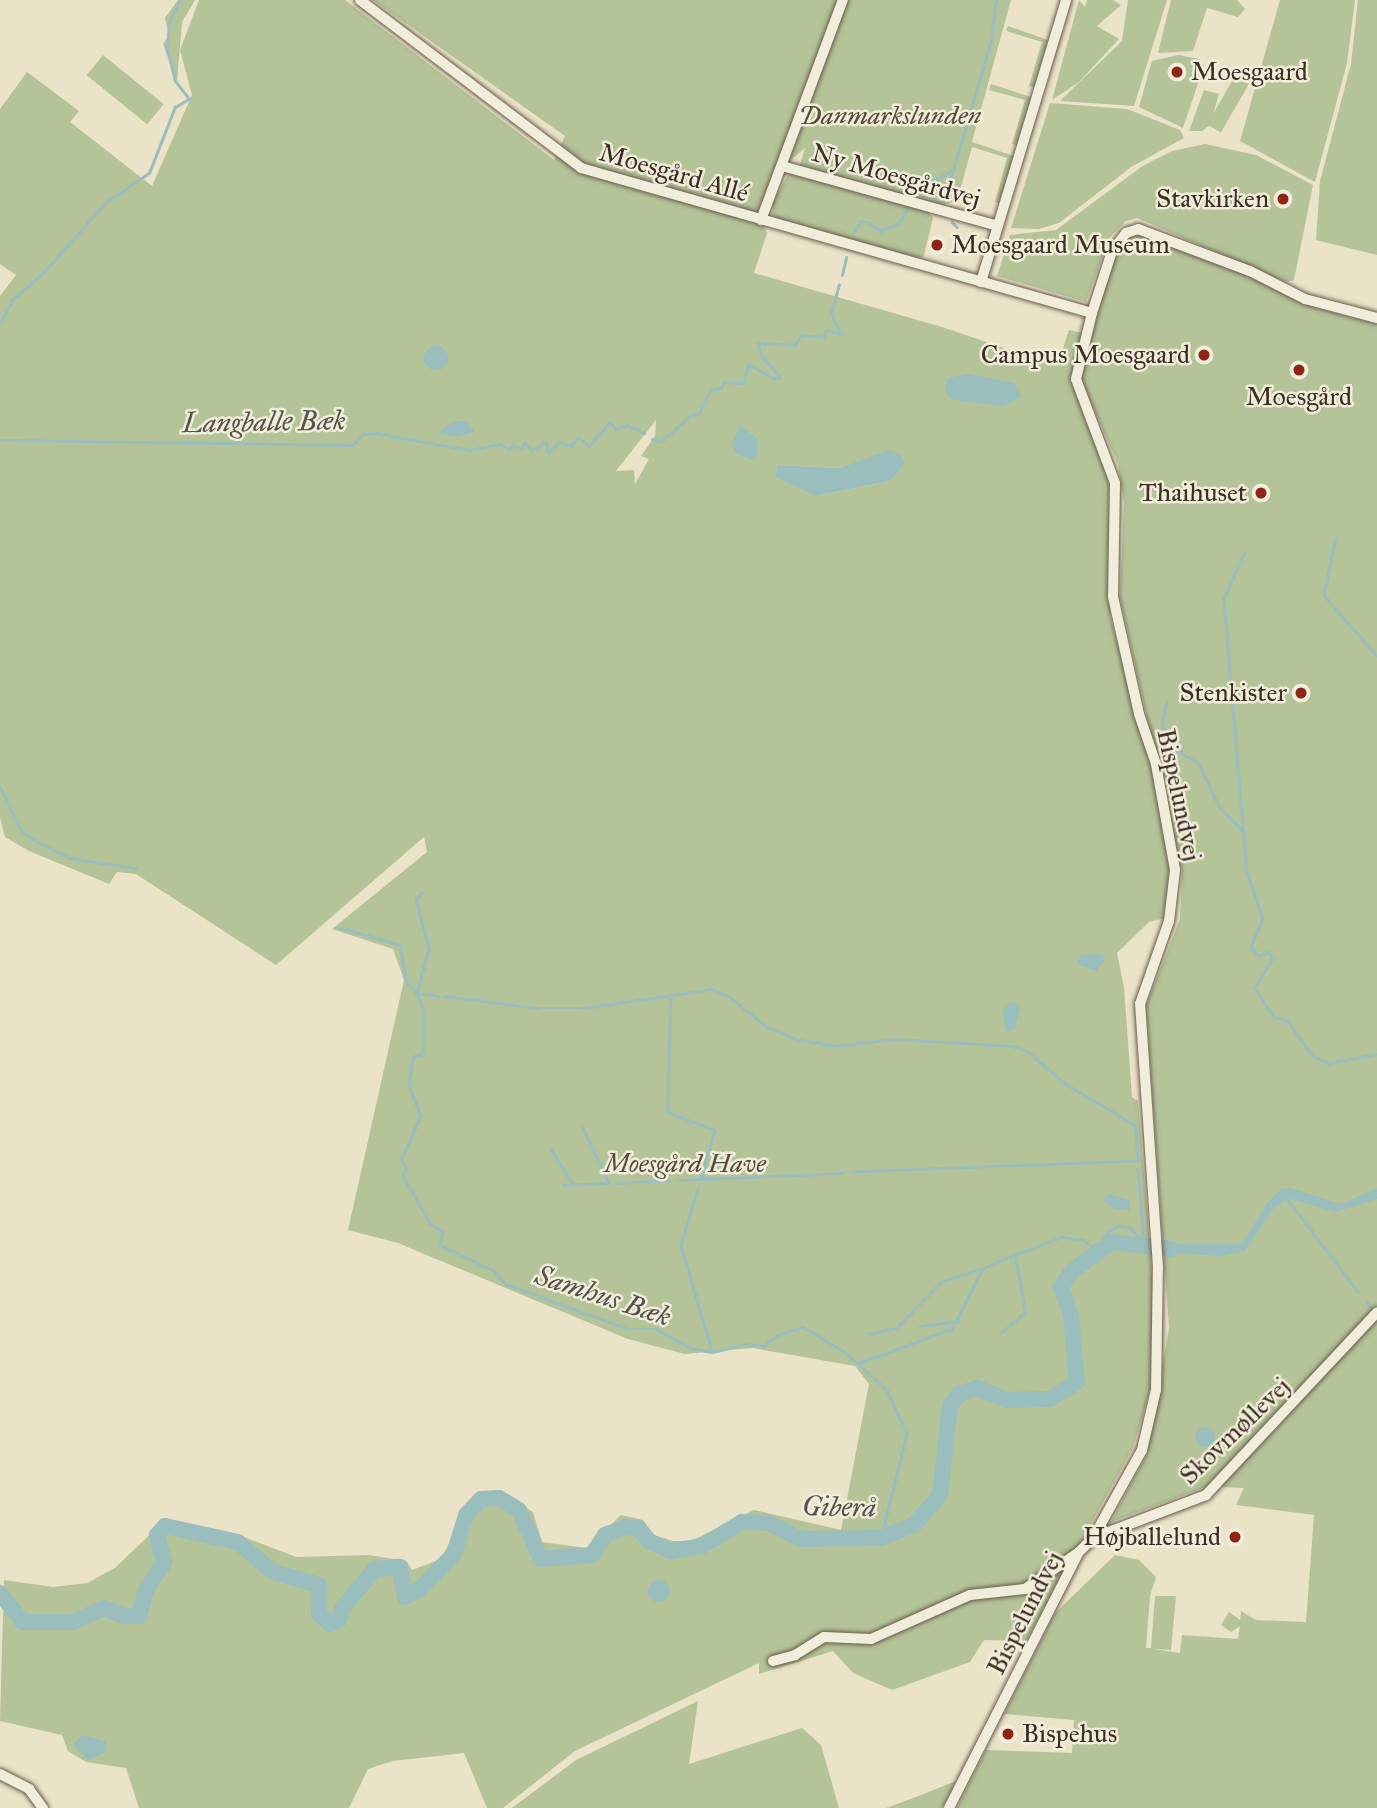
<!DOCTYPE html>
<meta charset="utf-8">
<style>
body{margin:0}
#map{position:relative;width:1377px;height:1808px;overflow:hidden;background:#eae3c8;font-family:"IM FELL Great Primer",serif}
div>[style]{position:absolute}
[style*='--x']{left:calc(var(--x)*1px);top:calc(var(--y)*1px);width:calc(var(--w)*1px);rotate:calc(var(--a)*1deg)}
.green>*{inset:0;background:#b4c498;transform-origin:0 0}
.water>*{inset:0;background:#9abdbd}
.round{border-radius:50%}
.stream>*{height:2.5px;margin:-1.25px;padding:0 1.25px;transform-origin:1.25px;border-radius:1.25px;background:#9abdbd}
.river>*{height:16px;margin:-8px;padding:0 8px;transform-origin:8px;border-radius:8px;background:#9abdbd}
.roads{filter:drop-shadow(0 0 2px #695a4e) drop-shadow(0 0 2px #695a4e)}
.minor>*{height:10px;margin:-5px;padding:0 5px;transform-origin:5px;border-radius:5px;background:#f1eddb}
.dots>*{width:19px;height:19px;translate:-50% -50%;box-sizing:border-box;border:4px solid #f1eddb;border-radius:50%}
span{translate:-50% -50%;white-space:nowrap;text-align:center;line-height:1.15;-webkit-text-stroke:5px #f1eddb;paint-order:stroke}
.poi-label{font-size:26px;color:#3e2d25}
.left{translate:0 -50%;text-align:left}
.right{translate:-100% -50%;text-align:right}
.park-label{font-size:26px;color:#564b3c;font-style:italic}
.street-label{font-size:26px;color:#3e2d25}
.water-label{font-size:28px;color:#55514b;font-style:italic}
</style>
<div id="map">
<div class="green">
<div style="clip-path:polygon(178px 0,195px 0,182px 22px,177px 82px,163px 44px,169px 35px,165px 18px)"></div>
<div style="clip-path:polygon(evenodd,199px 0,345px 0,554px 160px,565px 136px,373px 0,1011px 0,972px 142px,1014px 156px,999px 203px,995px 202px,1007px 158px,972px 147px,957px 201px,938px 206px,800px 165px,805px 148px,792px 159px,782px 157px,758px 210px,767px 233px,754px 273px,942px 327px,1057px 366px,1069px 330px,1083px 333px,1073px 369px,1076px 393px,1110px 484px,1110px 617px,1151px 762px,1172px 871px,1165px 918px,1149px 922px,1117px 953px,1124px 987px,1132px 1097px,1138px 1101px,1154px 1300px,1151px 1386px,1133px 1448px,1026px 1641px,984px 1640px,970px 1662px,892px 1690px,853px 1673px,833px 1651px,759px 1674px,759px 1663px,575px 1751px,503px 1808px,487px 1808px,464px 1753px,393px 1761px,368px 1769px,349px 1808px,139px 1808px,126px 1768px,86px 1762px,68px 1751px,62px 1735px,0 1721px,4px 1580px,53px 1587px,87px 1583px,115px 1568px,164px 1521px,244px 1537px,296px 1557px,369px 1555px,406px 1561px,412px 1570px,441px 1559px,473px 1498px,497px 1490px,533px 1512px,542px 1542px,586px 1548px,621px 1515px,643px 1520px,654px 1535px,673px 1541px,691px 1541px,754px 1510px,841px 1530px,869px 1384px,855px 1366px,752px 1348px,685px 1354px,628px 1339px,398px 1243px,348px 1230px,404px 980px,393px 949px,332px 929px,427px 852px,424px 837px,276px 965px,136px 874px,117px 872px,109px 884px,29px 851px,5px 837px,0 818px,0 296px,16px 275px,0 264px,0 109px,27px 72px,79px 111px,70px 122px,152px 186px,192px 95px,180px 50px,199px 0,656px 420px,655px 436px,641px 456px,649px 459px,635px 484px,634px 470px,616px 471px,656px 420px,199px 0,881px 456px,890px 481px,816px 496px,778px 465px,841px 468px,881px 456px)"></div>
<div style="clip-path:polygon(1079px 0,1085px 7px,1087px 0,1113px 0,1121px 5px,1097px 26px,1119px 39px,1079px 82px,1052px 100px)"></div>
<div style="clip-path:polygon(1128px 0,1167px 0,1134px 106px,1060px 101px,1122px 41px)"></div>
<div style="clip-path:polygon(1171px 0,1237px 0,1245px 9px,1238px 17px,1207px 8px,1193px 51px,1158px 53px)"></div>
<div style="clip-path:polygon(1280px 0,1355px 0,1347px 63px,1315px 182px,1240px 141px)"></div>
<div style="clip-path:polygon(1358px 0,1377px 0,1377px 255px,1316px 240px,1320px 181px,1351px 64px)"></div>
<div style="clip-path:polygon(1008px 26px,1048px 40px,1034px 87px,1029px 86px,1042px 42px,1006px 31px)"></div>
<div style="left:103px;top:55px;width:78px;height:26px;rotate:39deg"></div>
<div style="clip-path:polygon(1178px 55px,1199px 59px,1204px 66px,1183px 128px,1139px 107px,1152px 61px)"></div>
<div style="left:1235px;top:76px;width:16px;height:56px;rotate:30deg"></div>
<div style="clip-path:polygon(991px 84px,1031px 97px,1017px 145px,1012px 144px,1025px 100px,989px 90px)"></div>
<div style="clip-path:polygon(1204px 90px,1219px 94px,1210px 125px,1202px 131px,1189px 131px)"></div>
<div style="clip-path:polygon(1050px 103px,1127px 109px,1180px 130px,1184px 138px,1131px 167px,1059px 223px,1039px 229px,1011px 228px)"></div>
<div style="clip-path:polygon(1205px 144px,1256px 155px,1313px 185px,1294px 280px,1286px 282px,1137px 218px,1126px 221px,1109px 238px,1086px 302px,997px 276px,1010px 235px,1056px 230px,1144px 165px,1172px 151px)"></div>
<div style="clip-path:polygon(789px 173px,928px 211px,933px 218px,924px 255px,920px 260px,773px 218px,773px 202px)"></div>
<div style="clip-path:polygon(1136px 233px,1247px 273px,1321px 309px,1377px 324px,1377px 1307px,1213px 1484px,1111px 1522px,1147px 1454px,1169px 1328px,1146px 1006px,1180px 919px,1182px 872px,1120px 597px,1124px 502px,1118px 464px,1081px 379px,1112px 260px,1125px 238px)"></div>
<div style="clip-path:polygon(1377px 1319px,1377px 1808px,957px 1808px,986px 1750px,1072px 1753px,1074px 1720px,1004px 1714px,1055px 1613px,1115px 1555px,1139px 1560px,1156px 1577px,1150px 1596px,1146px 1648px,1151px 1648px,1155px 1596px,1176px 1596px,1171px 1650px,1153px 1649px,1180px 1653px,1182px 1635px,1238px 1639px,1240px 1626px,1231px 1632px,1221px 1625px,1229px 1612px,1240px 1620px,1241px 1611px,1256px 1620px,1306px 1622px,1314px 1515px,1236px 1505px,1244px 1488px,1219px 1487px)"></div>
<div style="clip-path:polygon(698px 1701px,689px 1764px,802px 1728px,821px 1745px,839px 1808px,512px 1808px,576px 1760px)"></div>
<div style="clip-path:polygon(956px 1781px,942px 1808px,886px 1808px,916px 1797px)"></div>
</div>
<div class="water">
<div class="round" style="left:424px;top:346px;width:24px;height:24px"></div>
<div style="clip-path:polygon(968px 374px,1015px 383px,1021px 397px,1003px 406px,954px 400px,945px 393px,947px 378px)"></div>
<div style="clip-path:polygon(454px 421px,466px 421px,475px 432px,456px 437px,438px 433px)"></div>
<div style="clip-path:polygon(740px 426px,758px 439px,756px 461px,736px 454px,732px 443px)"></div>
<div style="clip-path:polygon(889px 450px,901px 455px,905px 463px,890px 481px,816px 496px,775px 477px,778px 465px,841px 468px)"></div>
<div style="clip-path:polygon(1098px 954px,1105px 956px,1104px 961px,1097px 971px,1077px 964px,1081px 955px)"></div>
<div style="clip-path:polygon(1012px 1001px,1020px 1007px,1015px 1028px,1006px 1032px,1003px 1011px)"></div>
<div style="clip-path:polygon(1290px 1188px,1341px 1204px,1377px 1188px,1377px 1199px,1336px 1212px,1288px 1198px,1273px 1209px,1245px 1251px,1219px 1256px,1163px 1252px,1162px 1244px,1242px 1244px,1267px 1203px,1281px 1189px)"></div>
<div style="clip-path:polygon(1108px 1194px,1130px 1200px,1130px 1210px,1115px 1209px,1103px 1201px)"></div>
<div class="round" style="left:1195px;top:1427px;width:20px;height:20px"></div>
<div class="round" style="left:648px;top:1580px;width:22px;height:22px"></div>
<div style="clip-path:polygon(83px 1735px,105px 1741px,107px 1752px,87px 1760px,73px 1744px)"></div>
</div>
<div class="stream">
<div style="--x:914;--y:191;--w:16;--a:-60"></div>
<div style="--x:922;--y:177;--w:13;--a:13"></div>
<div style="--x:935;--y:180;--w:21;--a:-29"></div>
<div style="--x:944;--y:201;--w:168;--a:-73.7"></div>
<div style="--x:991;--y:40;--w:40;--a:-82.9"></div>
<div style="--x:952;--y:222;--w:7;--a:45"></div>
<div style="--x:854;--y:233;--w:13;--a:-61"></div>
<div style="--x:860;--y:222;--w:8;--a:0"></div>
<div style="--x:868;--y:222;--w:16;--a:35"></div>
<div style="--x:881;--y:231;--w:19;--a:-25"></div>
<div style="--x:898;--y:223;--w:16;--a:-55"></div>
<div style="--x:842;--y:275;--w:18;--a:-77"></div>
<div style="--x:0;--y:323;--w:26;--a:-62"></div>
<div style="--x:12;--y:300;--w:43;--a:-41.2"></div>
<div style="--x:44;--y:272;--w:92;--a:-48.5"></div>
<div style="--x:105;--y:203;--w:53;--a:-34.3"></div>
<div style="--x:149;--y:173;--w:71;--a:-68.5"></div>
<div style="--x:175;--y:107;--w:16;--a:-30"></div>
<div style="--x:189;--y:99;--w:23;--a:-128"></div>
<div style="--x:175;--y:81;--w:32;--a:-104"></div>
<div style="--x:167;--y:50;--w:28;--a:-86"></div>
<div style="--x:169;--y:22;--w:25;--a:-63"></div>
<div style="--x:652;--y:439;--w:9;--a:18"></div>
<div style="--x:661;--y:442;--w:40;--a:-42"></div>
<div style="--x:691;--y:415;--w:8;--a:-7"></div>
<div style="--x:699;--y:414;--w:26;--a:-65"></div>
<div style="--x:710;--y:390;--w:11;--a:-10"></div>
<div style="--x:721;--y:388;--w:7;--a:-63"></div>
<div style="--x:724;--y:382;--w:20;--a:3"></div>
<div style="--x:744;--y:383;--w:19;--a:-78"></div>
<div style="--x:748;--y:364;--w:29;--a:29"></div>
<div style="--x:773;--y:378;--w:7;--a:-8"></div>
<div style="--x:780;--y:377;--w:28;--a:-132"></div>
<div style="--x:761;--y:356;--w:13;--a:-103"></div>
<div style="--x:758;--y:343;--w:37;--a:3"></div>
<div style="--x:795;--y:345;--w:12;--a:-59"></div>
<div style="--x:801;--y:335;--w:22;--a:5"></div>
<div style="--x:823;--y:337;--w:8;--a:-60"></div>
<div style="--x:827;--y:330;--w:15;--a:16"></div>
<div style="--x:841;--y:334;--w:22;--a:-117"></div>
<div style="--x:831;--y:314;--w:30;--a:-75"></div>
<div style="--x:0;--y:440;--w:353;--a:0.8"></div>
<div style="--x:353;--y:445;--w:15;--a:-48"></div>
<div style="--x:363;--y:434;--w:13;--a:-4"></div>
<div style="--x:376;--y:433;--w:95;--a:10.4"></div>
<div style="--x:469;--y:450;--w:32;--a:-11"></div>
<div style="--x:500;--y:444;--w:10;--a:29"></div>
<div style="--x:509;--y:449;--w:6;--a:-39"></div>
<div style="--x:514;--y:445;--w:8;--a:23"></div>
<div style="--x:521;--y:448;--w:6;--a:-51"></div>
<div style="--x:525;--y:443;--w:10;--a:45"></div>
<div style="--x:532;--y:450;--w:16;--a:-30"></div>
<div style="--x:546;--y:442;--w:11;--a:75"></div>
<div style="--x:549;--y:453;--w:15;--a:-48"></div>
<div style="--x:559;--y:442;--w:13;--a:18"></div>
<div style="--x:571;--y:446;--w:11;--a:-52"></div>
<div style="--x:578;--y:437;--w:14;--a:39"></div>
<div style="--x:589;--y:446;--w:32;--a:-49"></div>
<div style="--x:610;--y:422;--w:9;--a:49"></div>
<div style="--x:616;--y:429;--w:12;--a:-20"></div>
<div style="--x:627;--y:425;--w:19;--a:25"></div>
<div style="--x:1336;--y:538;--w:58;--a:101.9"></div>
<div style="--x:1324;--y:595;--w:81;--a:49"></div>
<div style="--x:1245;--y:552;--w:51;--a:114.1"></div>
<div style="--x:1224;--y:599;--w:273;--a:85.2"></div>
<div style="--x:1247;--y:871;--w:50;--a:71.2"></div>
<div style="--x:1263;--y:918;--w:32;--a:112"></div>
<div style="--x:1251;--y:948;--w:11;--a:45"></div>
<div style="--x:1259;--y:956;--w:11;--a:-22"></div>
<div style="--x:1269;--y:952;--w:7;--a:56"></div>
<div style="--x:1273;--y:958;--w:35;--a:121"></div>
<div style="--x:1255;--y:988;--w:35;--a:57"></div>
<div style="--x:1274;--y:1017;--w:13;--a:13"></div>
<div style="--x:1287;--y:1020;--w:44;--a:54.2"></div>
<div style="--x:1313;--y:1056;--w:17;--a:25"></div>
<div style="--x:1328;--y:1063;--w:50;--a:-10.4"></div>
<div style="--x:1167;--y:702;--w:24;--a:102"></div>
<div style="--x:1162;--y:725;--w:37;--a:54"></div>
<div style="--x:1184;--y:755;--w:16;--a:27"></div>
<div style="--x:1198;--y:762;--w:51;--a:64.4"></div>
<div style="--x:1220;--y:808;--w:33;--a:45"></div>
<div style="--x:0;--y:786;--w:49;--a:64.5"></div>
<div style="--x:21;--y:830;--w:16;--a:38"></div>
<div style="--x:34;--y:840;--w:40;--a:26.6"></div>
<div style="--x:70;--y:858;--w:66;--a:8.7"></div>
<div style="--x:422;--y:893;--w:8;--a:135"></div>
<div style="--x:416;--y:899;--w:52;--a:75.4"></div>
<div style="--x:429;--y:949;--w:46;--a:105.3"></div>
<div style="--x:417;--y:993;--w:17;--a:69"></div>
<div style="--x:423;--y:1009;--w:46;--a:90"></div>
<div style="--x:423;--y:1055;--w:10;--a:169"></div>
<div style="--x:413;--y:1057;--w:28;--a:98"></div>
<div style="--x:409;--y:1085;--w:33;--a:69"></div>
<div style="--x:421;--y:1116;--w:47;--a:113.8"></div>
<div style="--x:402;--y:1159;--w:10;--a:66"></div>
<div style="--x:406;--y:1168;--w:9;--a:111"></div>
<div style="--x:403;--y:1176;--w:54;--a:60.1"></div>
<div style="--x:430;--y:1223;--w:16;--a:35"></div>
<div style="--x:443;--y:1232;--w:13;--a:103"></div>
<div style="--x:440;--y:1245;--w:59;--a:25.3"></div>
<div style="--x:493;--y:1270;--w:19;--a:47"></div>
<div style="--x:506;--y:1284;--w:130;--a:20.2"></div>
<div style="--x:628;--y:1329;--w:28;--a:0"></div>
<div style="--x:656;--y:1329;--w:39;--a:29"></div>
<div style="--x:690;--y:1348;--w:22;--a:10"></div>
<div style="--x:712;--y:1352;--w:36;--a:-13"></div>
<div style="--x:747;--y:1344;--w:17;--a:7"></div>
<div style="--x:764;--y:1346;--w:17;--a:-40"></div>
<div style="--x:777;--y:1335;--w:27;--a:-17"></div>
<div style="--x:803;--y:1327;--w:49;--a:30.8"></div>
<div style="--x:845;--y:1352;--w:57;--a:42.1"></div>
<div style="--x:887;--y:1390;--w:48;--a:65.6"></div>
<div style="--x:907;--y:1434;--w:107;--a:104"></div>
<div style="--x:339;--y:927;--w:64;--a:16.4"></div>
<div style="--x:400;--y:945;--w:39;--a:80"></div>
<div style="--x:407;--y:983;--w:14;--a:45"></div>
<div style="--x:417;--y:993;--w:22;--a:8"></div>
<div style="--x:671;--y:994;--w:118;--a:91.5"></div>
<div style="--x:668;--y:1112;--w:50;--a:21"></div>
<div style="--x:715;--y:1130;--w:51;--a:105.9"></div>
<div style="--x:444;--y:996;--w:95;--a:7.3"></div>
<div style="--x:538;--y:1008;--w:46;--a:0"></div>
<div style="--x:584;--y:1008;--w:130;--a:-8.4"></div>
<div style="--x:713;--y:989;--w:19;--a:25"></div>
<div style="--x:730;--y:997;--w:48;--a:39"></div>
<div style="--x:767;--y:1027;--w:35;--a:22"></div>
<div style="--x:800;--y:1040;--w:36;--a:9"></div>
<div style="--x:836;--y:1046;--w:58;--a:-6.9"></div>
<div style="--x:894;--y:1039;--w:118;--a:3.4"></div>
<div style="--x:1012;--y:1046;--w:16;--a:18"></div>
<div style="--x:1027;--y:1051;--w:51;--a:40.2"></div>
<div style="--x:1066;--y:1084;--w:80;--a:30.7"></div>
<div style="--x:1135;--y:1125;--w:36;--a:85"></div>
<div style="--x:1138;--y:1161;--w:284;--a:177.8"></div>
<div style="--x:551;--y:1149;--w:41;--a:57.8"></div>
<div style="--x:1138;--y:1169;--w:75;--a:85.4"></div>
<div style="--x:678;--y:1180;--w:165;--a:-2.4"></div>
<div style="--x:616;--y:1183;--w:53;--a:-3.2"></div>
<div style="--x:563;--y:1185;--w:45;--a:-2.5"></div>
<div style="--x:608;--y:1183;--w:62;--a:-114.9"></div>
<div style="--x:699;--y:1186;--w:62;--a:107"></div>
<div style="--x:681;--y:1245;--w:110;--a:73.7"></div>
<div style="--x:1286;--y:1197;--w:119;--a:52.8"></div>
<div style="--x:1100;--y:1248;--w:17;--a:-66"></div>
<div style="--x:1107;--y:1232;--w:13;--a:-29"></div>
<div style="--x:1118;--y:1226;--w:13;--a:9"></div>
<div style="--x:1131;--y:1228;--w:21;--a:51"></div>
<div style="--x:1367;--y:1302;--w:11;--a:52"></div>
<div style="--x:920;--y:1326;--w:39;--a:-7"></div>
<div style="--x:868;--y:1334;--w:29;--a:-12"></div>
<div style="--x:896;--y:1328;--w:66;--a:-45.6"></div>
<div style="--x:942;--y:1281;--w:42;--a:-16.7"></div>
<div style="--x:1000;--y:1334;--w:33;--a:-41"></div>
<div style="--x:1025;--y:1312;--w:58;--a:-100"></div>
<div style="--x:858;--y:1363;--w:100;--a:-19.9"></div>
<div style="--x:952;--y:1329;--w:67;--a:-63.4"></div>
<div style="--x:982;--y:1269;--w:16;--a:-27"></div>
<div style="--x:996;--y:1262;--w:71;--a:-20.7"></div>
<div style="--x:1062;--y:1237;--w:21;--a:8"></div>
<div style="--x:1083;--y:1240;--w:18;--a:34"></div>
</div>
<div class="river">
<div style="--x:0;--y:1593;--w:37;--a:52"></div>
<div style="--x:23;--y:1622;--w:50;--a:0"></div>
<div style="--x:73;--y:1622;--w:34;--a:-24"></div>
<div style="--x:104;--y:1608;--w:22;--a:22"></div>
<div style="--x:124;--y:1616;--w:15;--a:0"></div>
<div style="--x:139;--y:1616;--w:27;--a:-75"></div>
<div style="--x:146;--y:1590;--w:33;--a:-57"></div>
<div style="--x:164;--y:1562;--w:28;--a:-105"></div>
<div style="--x:157;--y:1535;--w:12;--a:-48"></div>
<div style="--x:165;--y:1526;--w:75;--a:12.4"></div>
<div style="--x:238;--y:1542;--w:46;--a:40.6"></div>
<div style="--x:273;--y:1572;--w:48;--a:15.8"></div>
<div style="--x:319;--y:1585;--w:29;--a:90"></div>
<div style="--x:319;--y:1614;--w:15;--a:42"></div>
<div style="--x:330;--y:1624;--w:10;--a:-24"></div>
<div style="--x:339;--y:1620;--w:14;--a:-73"></div>
<div style="--x:343;--y:1607;--w:50;--a:-49.9"></div>
<div style="--x:375;--y:1569;--w:25;--a:-5"></div>
<div style="--x:400;--y:1567;--w:30;--a:81"></div>
<div style="--x:405;--y:1597;--w:16;--a:-27"></div>
<div style="--x:419;--y:1590;--w:50;--a:-45.8"></div>
<div style="--x:454;--y:1554;--w:41;--a:-72.9"></div>
<div style="--x:466;--y:1515;--w:22;--a:-47"></div>
<div style="--x:481;--y:1499;--w:18;--a:-3"></div>
<div style="--x:499;--y:1498;--w:23;--a:31"></div>
<div style="--x:519;--y:1510;--w:54;--a:65.8"></div>
<div style="--x:541;--y:1559;--w:51;--a:-4.5"></div>
<div style="--x:592;--y:1555;--w:24;--a:-57"></div>
<div style="--x:605;--y:1535;--w:22;--a:-21"></div>
<div style="--x:626;--y:1527;--w:12;--a:5"></div>
<div style="--x:638;--y:1528;--w:18;--a:49"></div>
<div style="--x:650;--y:1542;--w:23;--a:23"></div>
<div style="--x:671;--y:1551;--w:31;--a:-9"></div>
<div style="--x:702;--y:1546;--w:47;--a:-31"></div>
<div style="--x:742;--y:1522;--w:27;--a:2"></div>
<div style="--x:769;--y:1523;--w:35;--a:27"></div>
<div style="--x:800;--y:1539;--w:81;--a:-0.7"></div>
<div style="--x:881;--y:1538;--w:35;--a:-22"></div>
<div style="--x:914;--y:1525;--w:40;--a:-49"></div>
<div style="--x:940;--y:1495;--w:90;--a:-83.6"></div>
<div style="--x:950;--y:1406;--w:15;--a:-53"></div>
<div style="--x:959;--y:1394;--w:19;--a:-18"></div>
<div style="--x:977;--y:1388;--w:31;--a:22"></div>
<div style="--x:1006;--y:1400;--w:44;--a:-1.3"></div>
<div style="--x:1050;--y:1399;--w:32;--a:-32"></div>
<div style="--x:1077;--y:1382;--w:67;--a:-95.1"></div>
<div style="--x:1071;--y:1315;--w:30;--a:-110"></div>
<div style="--x:1061;--y:1287;--w:18;--a:-56"></div>
<div style="--x:1071;--y:1272;--w:51;--a:-36.2"></div>
<div style="--x:1112;--y:1242;--w:60;--a:6.7"></div>
</div>
<div class="roads">
<div class="minor">
<div style="--x:360;--y:0;--w:278;--a:37.2"></div>
<div style="--x:581;--y:168;--w:531;--a:15.84"></div>
<div style="--x:782;--y:166;--w:224;--a:15.5"></div>
<div style="--x:761;--y:220;--w:235;--a:-69.6"></div>
<div style="--x:981;--y:282;--w:295;--a:-73.2"></div>
<div style="--x:1093;--y:1538;--w:121;--a:-20.8"></div>
<div style="--x:1206;--y:1495;--w:250;--a:-46.9"></div>
<div style="--x:773;--y:1661;--w:23;--a:-15"></div>
<div style="--x:795;--y:1655;--w:34;--a:-32"></div>
<div style="--x:824;--y:1637;--w:47;--a:2.4"></div>
<div style="--x:871;--y:1639;--w:108;--a:-24"></div>
<div style="--x:970;--y:1595;--w:55;--a:-6.2"></div>
<div style="--x:1025;--y:1589;--w:65;--a:-34.4"></div>
<div style="--x:0;--y:1774;--w:33;--a:27"></div>
<div style="--x:29;--y:1789;--w:24;--a:54"></div>
<div style="--x:949;--y:1808;--w:287;--a:-63.1"></div>
<div style="--x:1079;--y:1552;--w:20;--a:-45"></div>
<div style="--x:1093;--y:1538;--w:101;--a:-60.9"></div>
<div style="--x:1142;--y:1450;--w:62;--a:-76.9"></div>
<div style="--x:1156;--y:1390;--w:123;--a:-89.1"></div>
<div style="--x:1158;--y:1267;--w:264;--a:-93.9"></div>
<div style="--x:1140;--y:1004;--w:88;--a:-70.7"></div>
<div style="--x:1169;--y:921;--w:51;--a:-83.3"></div>
<div style="--x:1175;--y:870;--w:108;--a:-100.2"></div>
<div style="--x:1156;--y:764;--w:53;--a:-108.8"></div>
<div style="--x:1139;--y:714;--w:120;--a:-102.5"></div>
<div style="--x:1113;--y:597;--w:114;--a:-89"></div>
<div style="--x:1115;--y:483;--w:111;--a:-110.6"></div>
<div style="--x:1076;--y:379;--w:68;--a:-76.4"></div>
<div style="--x:1092;--y:313;--w:65;--a:-72.1"></div>
<div style="--x:1112;--y:251;--w:23;--a:-52"></div>
<div style="--x:1126;--y:233;--w:13;--a:-18"></div>
<div style="--x:1138;--y:229;--w:120;--a:20.6"></div>
<div style="--x:1250;--y:271;--w:62;--a:27"></div>
<div style="--x:1305;--y:299;--w:74;--a:14.8"></div>
</div>
</div>
<div class="dots">
<div style="left:1177px;top:72px;background:#8f2418"></div>
<div style="left:1283px;top:199px;background:#8f2418"></div>
<div style="left:937px;top:245px;background:#8f2418"></div>
<div style="left:1204px;top:355px;background:#8f2418"></div>
<div style="left:1299px;top:370px;background:#8f2418"></div>
<div style="left:1261px;top:493px;background:#8f2418"></div>
<div style="left:1301px;top:693px;background:#8f2418"></div>
<div style="left:1235px;top:1537px;background:#8f2418"></div>
<div style="left:1008px;top:1734px;background:#8f2418"></div>
</div>
<div class="poi-label">
<span class="left" style="left:1191px;top:72px">Moesgaard</span>
<span class="right" style="left:1269px;top:199px">Stavkirken</span>
<span class="left" style="left:951px;top:245px">Moesgaard Museum</span>
<span class="right" style="left:1190px;top:355px">Campus Moesgaard</span>
<span style="left:1299px;top:397px">Moesgård</span>
<span class="right" style="left:1247px;top:493px">Thaihuset</span>
<span class="right" style="left:1287px;top:693px">Stenkister</span>
<span class="right" style="left:1221px;top:1537px">Højballelund</span>
<span class="left" style="left:1022px;top:1734px">Bispehus</span>
</div>
<div class="park-label">
<span style="left:890px;top:116px">Danmarkslunden</span>
<span style="left:685px;top:1164px">Moesgård Have</span>
</div>
<div class="street-label">
<span style="left:674px;top:173px;rotate:16deg">Moesgård Allé</span>
<span style="left:896px;top:176px;rotate:16deg">Ny Moesgårdvej</span>
<span style="left:1179px;top:795px;rotate:78deg">Bispelundvej</span>
<span style="left:1235px;top:1431px;rotate:-44deg">Skovmøllevej</span>
<span style="left:1025px;top:1613px;rotate:-63deg">Bispelundvej</span>
</div>
<div class="water-label">
<span style="left:264px;top:422px;rotate:-1deg">Langballe Bæk</span>
<span style="left:603px;top:1296px;rotate:18deg">Samhus Bæk</span>
<span style="left:839px;top:1507px;rotate:1deg">Giberå</span>
</div>
</div>
